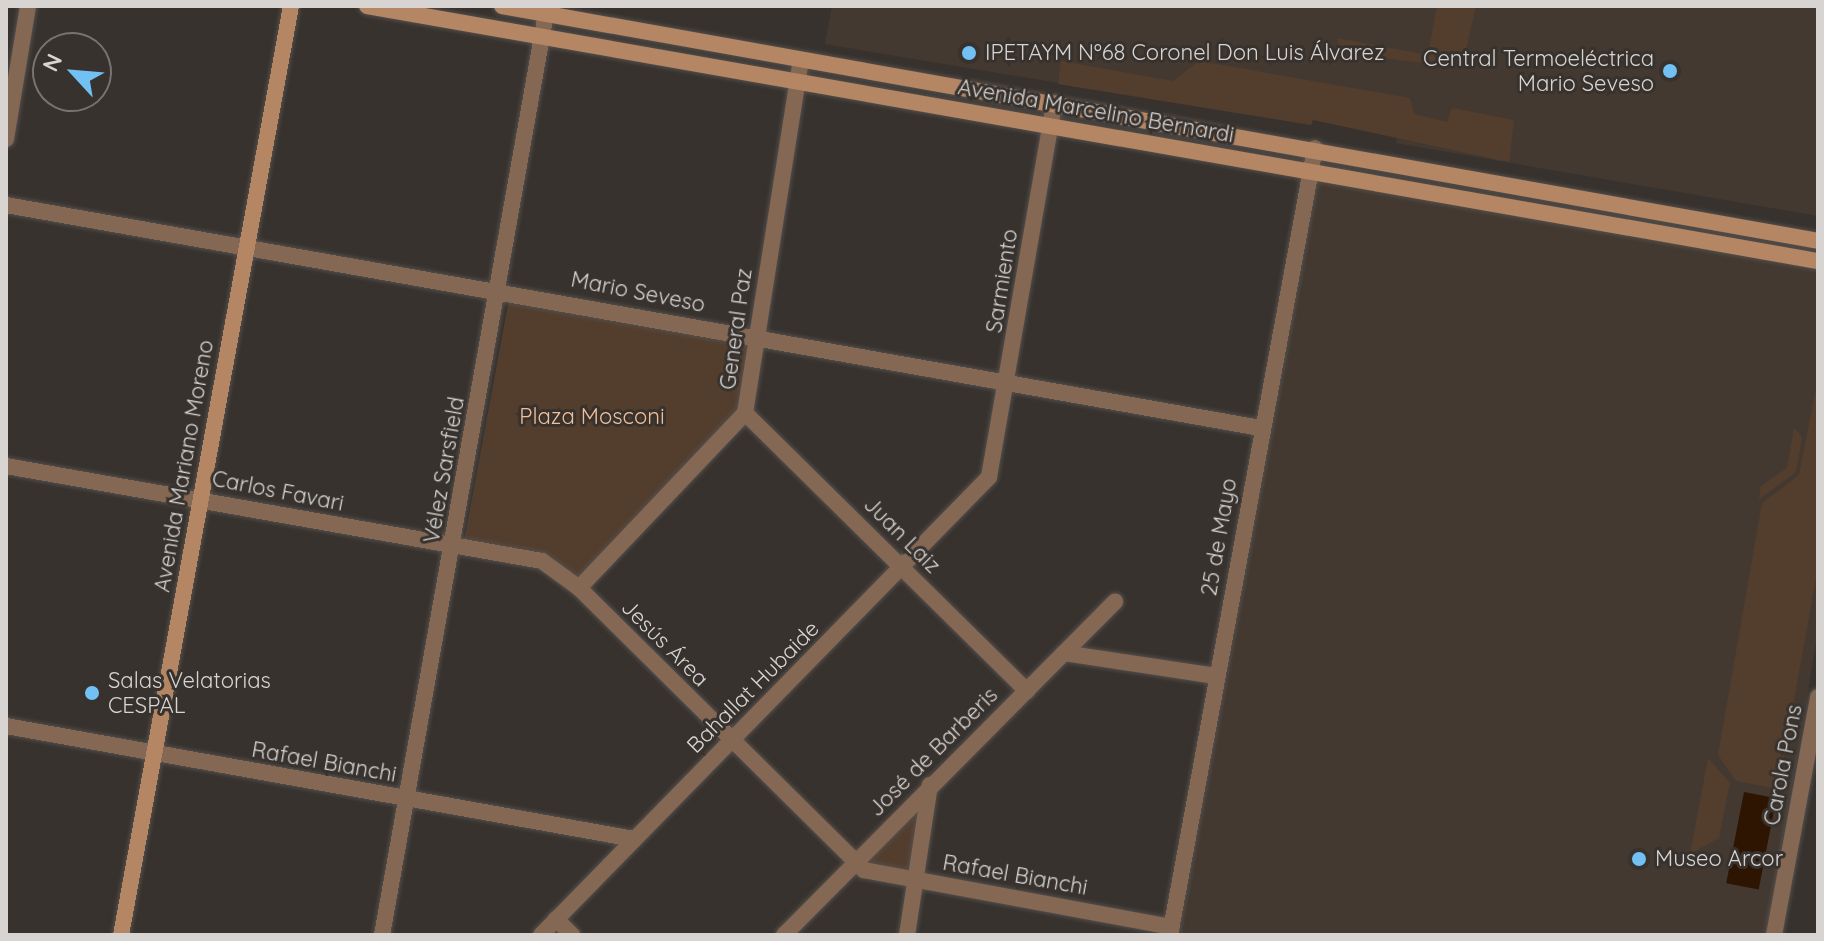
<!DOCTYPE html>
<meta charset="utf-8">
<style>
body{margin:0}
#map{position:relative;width:1824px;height:941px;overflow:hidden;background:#37322e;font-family:Quicksand,sans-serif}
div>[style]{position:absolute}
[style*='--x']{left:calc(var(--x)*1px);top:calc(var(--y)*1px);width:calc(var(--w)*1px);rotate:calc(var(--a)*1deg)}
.built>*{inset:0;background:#433931}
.green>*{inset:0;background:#533e2e}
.water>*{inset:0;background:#2d1502;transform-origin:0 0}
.roads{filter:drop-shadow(0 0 2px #544f4c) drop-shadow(0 0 2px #544f4c)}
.street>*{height:16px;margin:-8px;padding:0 8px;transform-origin:8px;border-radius:8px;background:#856853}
.secondary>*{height:16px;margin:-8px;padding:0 8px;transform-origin:8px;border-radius:8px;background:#b48663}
.dots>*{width:22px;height:22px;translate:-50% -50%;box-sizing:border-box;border:4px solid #37322e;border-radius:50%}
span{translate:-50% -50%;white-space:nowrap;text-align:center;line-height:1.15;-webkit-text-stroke:6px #37322e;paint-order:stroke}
.poi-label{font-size:22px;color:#d7d4d2}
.left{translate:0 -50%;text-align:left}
.right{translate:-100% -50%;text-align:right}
.street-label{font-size:22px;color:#d7d4d2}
.park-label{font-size:22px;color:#f2be96}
.frame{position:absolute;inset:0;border:8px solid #d7d4d2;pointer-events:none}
.north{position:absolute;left:32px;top:32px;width:80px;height:80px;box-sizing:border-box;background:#37322e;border:2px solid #777370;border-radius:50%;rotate:296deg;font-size:22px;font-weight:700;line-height:32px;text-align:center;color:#d7d4d2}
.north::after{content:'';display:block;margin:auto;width:28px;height:36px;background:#71c1f5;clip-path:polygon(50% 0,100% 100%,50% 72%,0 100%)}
</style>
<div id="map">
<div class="built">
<div style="clip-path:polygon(832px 6px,1818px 6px,1818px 216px,1396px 143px,1397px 136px,1313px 120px,1311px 125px,825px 44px)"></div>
<div style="clip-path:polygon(1314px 171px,1818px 266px,1818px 631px,1767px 935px,1177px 935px)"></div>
</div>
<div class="green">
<div style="clip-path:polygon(1437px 6px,1476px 6px,1466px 49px,1449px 66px,1357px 55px,1339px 45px,1337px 38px,1428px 55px)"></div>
<div style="clip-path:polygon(1061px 61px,1173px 81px,1199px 61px,1410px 98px,1414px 114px,1447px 122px,1452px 108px,1514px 120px,1509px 162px,1313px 120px,1311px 125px,1058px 84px)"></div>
<div style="clip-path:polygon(509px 299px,750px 340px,740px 411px,575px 581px,547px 557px,464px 542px)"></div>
<div style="clip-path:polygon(1818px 378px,1818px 567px,1778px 789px,1736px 781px,1718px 755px,1762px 503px,1799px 475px)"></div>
<div style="clip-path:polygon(1794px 428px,1802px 437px,1796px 472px,1759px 499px,1761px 486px,1787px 468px)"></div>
<div style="clip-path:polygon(1708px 758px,1730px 783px,1719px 838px,1690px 854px)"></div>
<div style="clip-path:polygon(925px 805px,914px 876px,865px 864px)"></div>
</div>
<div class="water">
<div style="left:1744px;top:792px;width:33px;height:93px;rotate:11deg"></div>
</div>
<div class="roads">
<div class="street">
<div style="--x:6;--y:139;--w:135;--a:-80.6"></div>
<div style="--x:6;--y:205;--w:1275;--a:10.08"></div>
<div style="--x:745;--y:413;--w:396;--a:44.6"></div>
<div style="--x:6;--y:466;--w:544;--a:10.05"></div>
<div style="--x:542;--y:561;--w:46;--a:36.1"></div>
<div style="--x:579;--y:588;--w:401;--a:44.7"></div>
<div style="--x:864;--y:870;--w:313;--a:10.5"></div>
<div style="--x:579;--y:588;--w:241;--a:-46.5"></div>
<div style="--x:745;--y:413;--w:357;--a:-81"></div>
<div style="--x:1064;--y:653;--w:154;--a:8.6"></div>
<div style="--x:6;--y:726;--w:638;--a:10.2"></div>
<div style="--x:556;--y:919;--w:23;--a:45"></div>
<div style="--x:382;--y:935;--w:936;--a:-79.91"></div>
<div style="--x:541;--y:935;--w:641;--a:-45.63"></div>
<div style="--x:989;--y:477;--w:380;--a:-80.1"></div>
<div style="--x:784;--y:935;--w:470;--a:-45.2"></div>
<div style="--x:907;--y:935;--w:152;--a:-81.3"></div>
<div style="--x:1170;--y:935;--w:800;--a:-79.56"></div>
<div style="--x:1774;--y:935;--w:242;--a:-79.5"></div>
</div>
<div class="secondary">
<div style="--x:367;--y:6;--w:1473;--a:9.97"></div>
<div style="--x:502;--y:6;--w:1337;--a:10.12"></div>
<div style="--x:121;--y:935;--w:944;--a:-79.63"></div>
</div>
</div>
<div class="dots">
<div style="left:969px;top:53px;background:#71c1f5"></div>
<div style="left:1670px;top:71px;background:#71c1f5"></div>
<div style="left:92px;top:693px;background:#71c1f5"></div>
<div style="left:1639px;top:859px;background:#71c1f5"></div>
</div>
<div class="poi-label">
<span class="left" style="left:985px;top:53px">IPETAYM Nº68 Coronel Don Luis Álvarez</span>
<span class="right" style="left:1654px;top:71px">Central Termoeléctrica<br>Mario Seveso</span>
<span class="left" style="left:108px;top:693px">Salas Velatorias<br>CESPAL</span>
<span class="left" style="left:1655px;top:859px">Museo Arcor</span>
</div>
<div class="street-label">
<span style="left:1096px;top:111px;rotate:10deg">Avenida Marcelino Bernardi</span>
<span style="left:1002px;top:281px;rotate:-81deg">Sarmiento</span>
<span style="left:638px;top:292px;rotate:11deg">Mario Seveso</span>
<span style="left:736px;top:329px;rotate:-82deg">General Paz</span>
<span style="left:184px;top:466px;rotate:-80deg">Avenida Mariano Moreno</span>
<span style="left:444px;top:470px;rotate:-80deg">Vélez Sarsfield</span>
<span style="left:278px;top:491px;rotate:11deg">Carlos Favari</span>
<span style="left:902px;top:535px;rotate:45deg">Juan Laiz</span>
<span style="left:1219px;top:537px;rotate:-80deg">25 de Mayo</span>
<span style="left:665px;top:643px;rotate:45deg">Jesús Área</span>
<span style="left:753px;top:687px;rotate:-45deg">Bahallat Hubaide</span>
<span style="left:933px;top:752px;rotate:-45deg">José de Barberis</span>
<span style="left:324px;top:762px;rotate:10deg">Rafael Bianchi</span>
<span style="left:1783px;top:765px;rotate:-79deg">Carola Pons</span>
<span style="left:1015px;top:875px;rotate:10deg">Rafael Bianchi</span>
</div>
<div class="park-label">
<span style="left:592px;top:417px">Plaza Mosconi</span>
</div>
<div class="frame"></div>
<div class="north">N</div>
</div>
